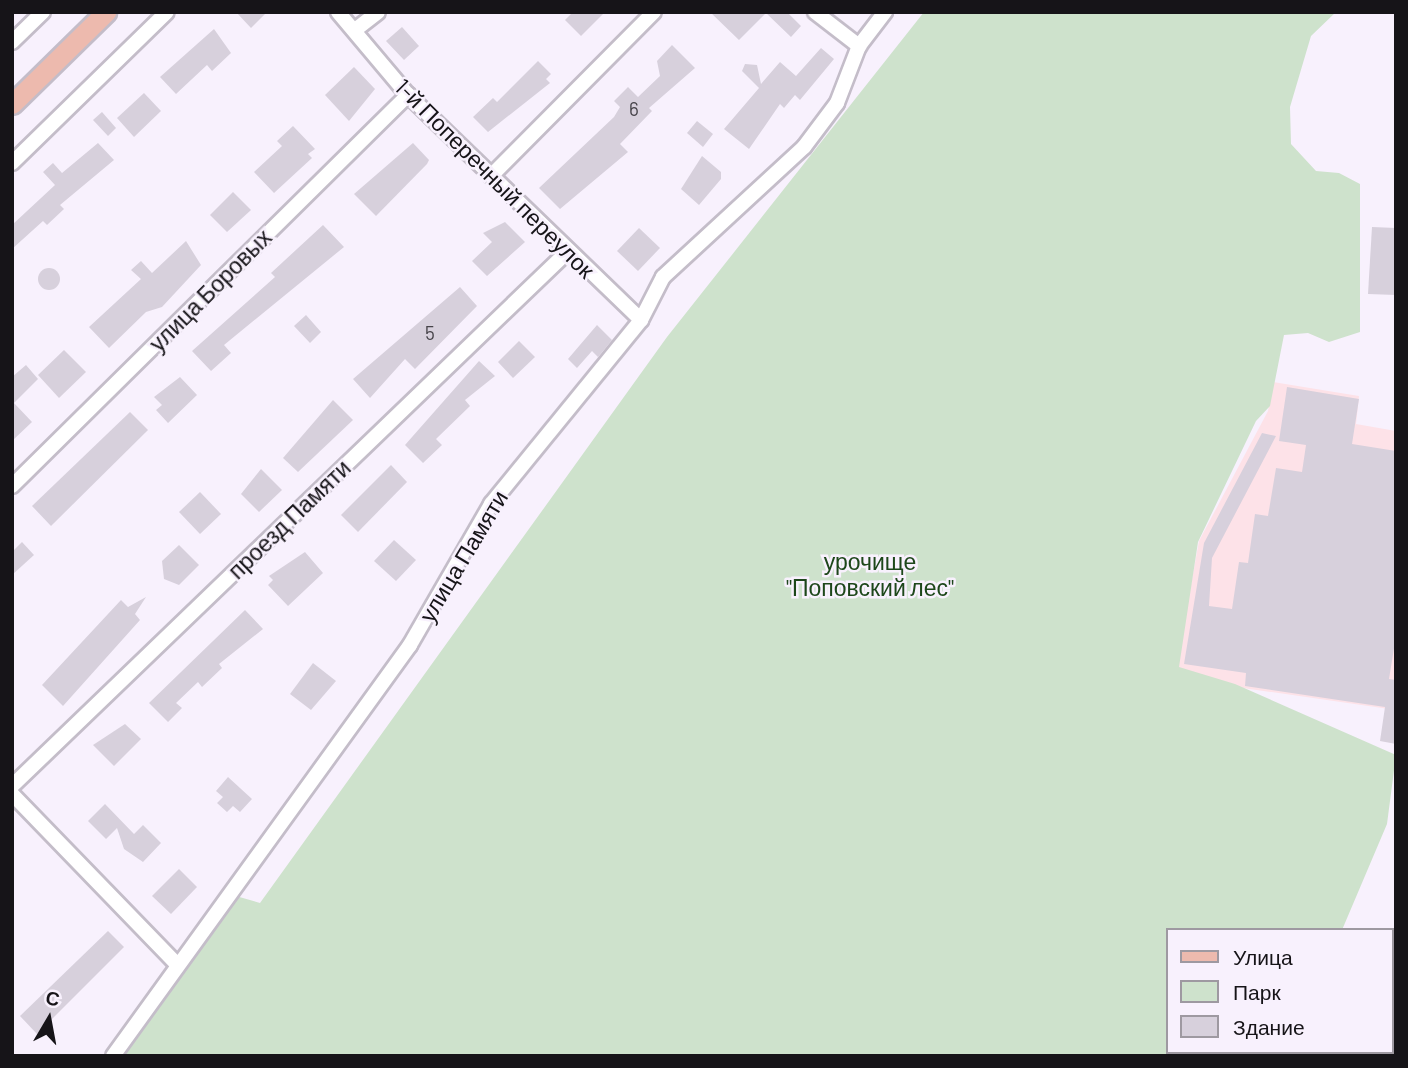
<!DOCTYPE html>
<html>
<head>
<meta charset="utf-8">
<style>
	body { margin:0 }
	#map { position:relative; width:1408px; height:1068px; overflow:hidden; background:#f8f1fd; font-family:Barlow,sans-serif }
	div>[style] { position:absolute }
	.industrial>* { inset:0; background:#fde2e8 }
	.green>* { inset:0; background:#cee2cc }
	.building>* { inset:0; background:#d7d0dc }
	.round { border-radius:50% }
	.roads { filter:drop-shadow(2px 0 #c4bdc9) drop-shadow(-2px 0 #c4bdc9) drop-shadow(0 2px #c4bdc9) drop-shadow(0 -2px #c4bdc9) }
	.minor>* { height:14px; margin:-7px; padding:0 7px; transform-origin:7px; border-radius:7px; background:#fff }
	.major>* { height:19px; margin:-9.5px; padding:0 9.5px; transform-origin:9.5px; border-radius:9.5px; background:#edbaae }
	span { translate:-50% -50%; white-space:nowrap; text-align:center; line-height:1.15; -webkit-text-stroke:5px #f8f1fd; paint-order:stroke }
	.number-label { font-size:19px; color:#464349 }
	.number-label span { -webkit-text-stroke-width:0 }
	.street-label { font-size:23px; color:#161418 }
	.park-label { font-size:23px; color:#1d471a }
	.frame { position:absolute; inset:0; border:14px solid #161418; pointer-events:none }
	.legend { position:absolute; left:1166px; top:928px; width:228px; height:126px; box-sizing:border-box; background:#f8f1fd; border:2px solid #9e99a1; margin:0; padding:9px 12px; list-style:none; font-size:21px; color:#161418 }
	.legend li { display:flex; align-items:center; gap:14px; height:35px }
	.legend b { width:35px; border:2px solid #9e99a1 }
	.north { position:absolute; left:14px; top:984px; width:70px; height:70px; -webkit-text-stroke:5px #f8f1fd; paint-order:stroke; rotate:10deg; font-size:19px; font-weight:700; line-height:28px; text-align:center; color:#161418 }
	.north::after { content:''; display:block; margin:auto; width:24px; height:32px; background:#161418; clip-path:polygon(50% 0,100% 100%,50% 72%,0 100%) }
</style>
</head>
<body>
<div id="map">
	<div class="industrial">
		<div style="clip-path:polygon(1273px 382px,1359px 396px,1356px 424px,1396px 431px,1396px 710px,1174px 678px,1199px 541px,1268px 411px)"></div>
	</div>
	<div class="green">
		<div style="clip-path:polygon(924px 12px,1336px 12px,1311px 36px,1290px 107px,1291px 144px,1316px 171px,1339px 173px,1360px 184px,1360px 332px,1329px 342px,1308px 333px,1284px 335px,1270px 406px,1256px 421px,1198px 542px,1179px 667px,1235px 684px,1396px 755px,1387px 824px,1342px 930px,1168px 930px,1168px 1052px,1309px 1056px,110px 1056px,229px 894px,260px 903px,667px 337px)"></div>
	</div>
	<div class="building">
		<div style="clip-path:polygon(236px 12px,267px 12px,251px 28px)"></div>
		<div style="clip-path:polygon(573px 12px,605px 12px,581px 36px,565px 20px)"></div>
		<div style="clip-path:polygon(710px 12px,787px 12px,801px 26px,791px 37px,766px 13px,739px 40px)"></div>
		<div style="clip-path:polygon(402px 27px,419px 46px,404px 60px,386px 41px)"></div>
		<div style="clip-path:polygon(214px 29px,231px 53px,212px 71px,207px 65px,176px 94px,160px 77px)"></div>
		<div style="clip-path:polygon(672px 45px,695px 68px,649px 108px,652px 111px,620px 144px,628px 152px,560px 209px,539px 188px,614px 117px,620px 107px,614px 101px,628px 87px,638px 97px,660px 76px,657px 61px)"></div>
		<div style="clip-path:polygon(821px 48px,834px 59px,800px 100px,795px 95px,784px 108px,780px 104px,749px 149px,724px 129px,759px 88px,742px 71px,745px 64px,757px 65px,761px 84px,780px 62px,796px 76px)"></div>
		<div style="clip-path:polygon(538px 61px,551px 74px,546px 79px,550px 83px,488px 132px,473px 117px,493px 98px,497px 102px)"></div>
		<div style="clip-path:polygon(354px 67px,375px 89px,349px 121px,325px 95px)"></div>
		<div style="clip-path:polygon(144px 93px,161px 111px,134px 137px,117px 118px)"></div>
		<div style="clip-path:polygon(102px 112px,116px 128px,108px 136px,93px 120px)"></div>
		<div style="clip-path:polygon(697px 121px,713px 134px,703px 147px,687px 133px)"></div>
		<div style="clip-path:polygon(293px 126px,315px 149px,308px 154px,312px 158px,274px 193px,254px 172px,282px 146px,277px 141px)"></div>
		<div style="clip-path:polygon(98px 143px,114px 160px,60px 205px,64px 209px,47px 225px,43px 221px,12px 249px,12px 225px,55px 185px,43px 172px,53px 163px,62px 173px)"></div>
		<div style="clip-path:polygon(413px 143px,429px 160px,427px 164px,376px 216px,354px 194px)"></div>
		<div style="clip-path:polygon(702px 156px,721px 172px,721px 179px,699px 205px,681px 189px)"></div>
		<div style="clip-path:polygon(233px 192px,251px 210px,227px 232px,210px 215px)"></div>
		<div style="clip-path:polygon(505px 222px,525px 242px,487px 276px,472px 261px,492px 242px,483px 233px)"></div>
		<div style="clip-path:polygon(323px 225px,344px 247px,224px 345px,231px 353px,211px 371px,192px 351px,275px 277px,271px 273px)"></div>
		<div style="clip-path:polygon(1372px 227px,1396px 228px,1396px 295px,1368px 294px)"></div>
		<div style="clip-path:polygon(639px 228px,660px 248px,638px 271px,617px 251px)"></div>
		<div style="clip-path:polygon(186px 241px,201px 265px,162px 307px,146px 312px,109px 348px,89px 327px,141px 279px,131px 270px,141px 261px,152px 273px)"></div>
		<div class="round" style="left:38px;top:268px;width:22px;height:22px"></div>
		<div style="clip-path:polygon(460px 287px,477px 306px,415px 369px,405px 359px,370px 398px,353px 379px)"></div>
		<div style="clip-path:polygon(306px 315px,321px 332px,310px 343px,294px 326px)"></div>
		<div style="clip-path:polygon(597px 325px,612px 340px,598px 357px,592px 351px,577px 368px,568px 359px)"></div>
		<div style="clip-path:polygon(519px 341px,535px 357px,513px 378px,498px 362px)"></div>
		<div style="clip-path:polygon(64px 350px,86px 372px,59px 398px,38px 375px)"></div>
		<div style="clip-path:polygon(479px 361px,495px 376px,465px 400px,470px 406px,436px 439px,442px 445px,423px 463px,405px 445px)"></div>
		<div style="clip-path:polygon(26px 365px,38px 379px,14px 403px,32px 422px,12px 441px,12px 377px)"></div>
		<div style="clip-path:polygon(180px 377px,197px 395px,168px 423px,156px 410px,162px 405px,154px 397px)"></div>
		<div style="clip-path:polygon(1287px 387px,1359px 399px,1352px 444px,1396px 451px,1396px 636px,1389px 679px,1396px 680px,1396px 744px,1380px 741px,1385px 707px,1245px 686px,1246px 673px,1184px 664px,1204px 543px,1262px 433px,1276px 436px,1212px 558px,1209px 606px,1232px 609px,1239px 562px,1248px 563px,1255px 514px,1268px 516px,1276px 468px,1302px 472px,1306px 445px,1279px 441px)"></div>
		<div style="clip-path:polygon(333px 400px,353px 420px,298px 472px,283px 458px)"></div>
		<div style="clip-path:polygon(130px 412px,148px 430px,51px 526px,32px 506px)"></div>
		<div style="clip-path:polygon(391px 465px,407px 482px,358px 532px,341px 515px)"></div>
		<div style="clip-path:polygon(261px 469px,282px 490px,259px 512px,241px 494px)"></div>
		<div style="clip-path:polygon(200px 492px,221px 514px,200px 534px,179px 512px)"></div>
		<div style="clip-path:polygon(394px 540px,416px 560px,396px 581px,374px 561px)"></div>
		<div style="clip-path:polygon(22px 542px,34px 555px,12px 575px,12px 552px)"></div>
		<div style="clip-path:polygon(179px 545px,199px 565px,179px 585px,164px 579px,162px 561px)"></div>
		<div style="clip-path:polygon(305px 552px,323px 573px,288px 606px,268px 585px,273px 580px,269px 576px)"></div>
		<div style="clip-path:polygon(146px 597px,135px 614px,140px 620px,63px 706px,42px 685px,121px 600px,128px 607px)"></div>
		<div style="clip-path:polygon(245px 610px,263px 629px,219px 664px,222px 668px,202px 687px,198px 682px,176px 703px,182px 708px,168px 722px,149px 703px)"></div>
		<div style="clip-path:polygon(313px 663px,336px 681px,311px 710px,290px 694px)"></div>
		<div style="clip-path:polygon(125px 724px,141px 739px,114px 766px,93px 745px)"></div>
		<div style="clip-path:polygon(228px 777px,252px 799px,240px 812px,233px 806px,227px 812px,217px 803px,223px 797px,216px 791px)"></div>
		<div style="clip-path:polygon(105px 804px,134px 834px,143px 825px,161px 843px,143px 862px,124px 849px,117px 828px,106px 839px,88px 821px)"></div>
		<div style="clip-path:polygon(179px 869px,197px 887px,171px 914px,152px 896px)"></div>
		<div style="clip-path:polygon(108px 931px,124px 947px,37px 1034px,20px 1016px)"></div>
	</div>
	<div class="roads">
		<div class="minor">
			<div style="left:338px;top:12px;width:109px;rotate:49.9deg"></div>
			<div style="left:408px;top:95px;width:324px;rotate:44deg"></div>
			<div style="left:815px;top:12px;width:56px;rotate:37.7deg"></div>
			<div style="left:355px;top:30px;width:29px;rotate:-38deg"></div>
			<div style="left:12px;top:42px;width:43px;rotate:-44.1deg"></div>
			<div style="left:12px;top:163px;width:216px;rotate:-44.3deg"></div>
			<div style="left:491px;top:176px;width:231px;rotate:-45.2deg"></div>
			<div style="left:12px;top:486px;width:557px;rotate:-44.64deg"></div>
			<div style="left:12px;top:786px;width:769px;rotate:-43.89deg"></div>
			<div style="left:12px;top:794px;width:235px;rotate:45.9deg"></div>
			<div style="left:113px;top:1056px;width:507px;rotate:-54.15deg"></div>
			<div style="left:410px;top:645px;width:163px;rotate:-60.1deg"></div>
			<div style="left:491px;top:504px;width:237px;rotate:-50.8deg"></div>
			<div style="left:641px;top:320px;width:48px;rotate:-62.9deg"></div>
			<div style="left:663px;top:277px;width:192px;rotate:-42.7deg"></div>
			<div style="left:804px;top:147px;width:55px;rotate:-53.1deg"></div>
			<div style="left:837px;top:103px;width:61px;rotate:-68.9deg"></div>
			<div style="left:859px;top:46px;width:43px;rotate:-52.6deg"></div>
		</div>
		<div class="major">
			<div style="left:12px;top:104px;width:132px;rotate:-44.4deg"></div>
		</div>
	</div>
	<div class="number-label">
		<span style="left:634px;top:109px">6</span>
		<span style="left:430px;top:333px">5</span>
	</div>
	<div class="street-label">
		<span style="left:495px;top:178px;rotate:45deg">1-й Поперечный переулок</span>
		<span style="left:210px;top:290px;rotate:-45deg">улица Боровых</span>
		<span style="left:289px;top:519px;rotate:-44deg">проезд Памяти</span>
		<span style="left:463px;top:556px;rotate:-59deg">улица Памяти</span>
	</div>
	<div class="park-label">
		<span style="left:870px;top:574px">урочище<br>"Поповский лес"</span>
	</div>
	<div class="frame"></div>
	<ul class="legend">
	<li><b style="height:9px;background:#edbaae"></b>Улица</li>
	<li><b style="height:19px;background:#cee2cc"></b>Парк</li>
	<li><b style="height:19px;background:#d7d0dc"></b>Здание</li>
	</ul>
	<div class="north">С</div>
</div>
</body>
</html>
